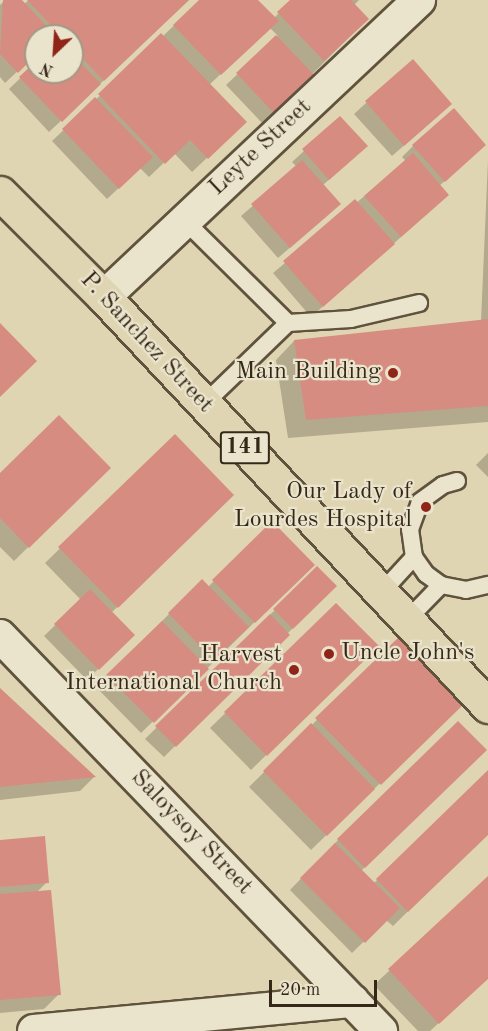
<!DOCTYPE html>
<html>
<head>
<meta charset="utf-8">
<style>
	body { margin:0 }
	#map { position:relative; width:488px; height:1031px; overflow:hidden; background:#e0d5b2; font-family:"Old Standard TT",serif }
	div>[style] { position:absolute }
	.shadow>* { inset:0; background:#0003 }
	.building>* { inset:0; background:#d68c81 }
	.roads { filter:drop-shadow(2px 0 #60533e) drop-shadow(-2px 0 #60533e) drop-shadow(0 2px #60533e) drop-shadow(0 -2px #60533e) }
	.service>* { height:16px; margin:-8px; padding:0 8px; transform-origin:8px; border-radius:8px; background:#ebe4cd }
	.minor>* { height:32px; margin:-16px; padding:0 16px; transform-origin:16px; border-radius:16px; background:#ebe4cd }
	.primary>* { height:33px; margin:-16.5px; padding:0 16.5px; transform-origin:16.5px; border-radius:16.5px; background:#e0d5b2 }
	.dots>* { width:16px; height:16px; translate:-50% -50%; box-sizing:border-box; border:3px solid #ebe4cd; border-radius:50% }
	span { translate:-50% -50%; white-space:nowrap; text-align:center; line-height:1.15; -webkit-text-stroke:4.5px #ebe4cd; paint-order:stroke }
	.shield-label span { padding:2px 4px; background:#ebe4cd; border:2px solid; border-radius:4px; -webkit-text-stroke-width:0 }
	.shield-label { font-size:22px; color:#352818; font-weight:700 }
	.street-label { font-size:24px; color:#352818 }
	.poi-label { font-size:24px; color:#352818 }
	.right { translate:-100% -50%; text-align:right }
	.left { translate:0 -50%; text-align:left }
	.north { position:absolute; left:24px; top:24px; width:60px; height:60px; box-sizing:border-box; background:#ebe4cd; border:2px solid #a29985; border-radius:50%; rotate:205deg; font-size:16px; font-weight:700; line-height:24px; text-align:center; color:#352818 }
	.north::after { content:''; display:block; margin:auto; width:21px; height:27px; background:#8f2418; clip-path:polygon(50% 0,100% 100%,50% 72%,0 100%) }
	.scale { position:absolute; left:269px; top:980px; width:108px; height:27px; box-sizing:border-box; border:3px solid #352818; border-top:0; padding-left:8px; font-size:18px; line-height:21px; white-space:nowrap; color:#352818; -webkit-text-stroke:4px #ebe4cd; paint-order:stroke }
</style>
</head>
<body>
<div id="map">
	<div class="shadow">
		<div style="clip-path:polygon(5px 0,20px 0,24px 4px,29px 0,189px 0,49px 132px,9px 89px,36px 63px,36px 72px,72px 72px,72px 36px,36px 36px,36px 54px,5px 83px,0 77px,0 5px)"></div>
		<div style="clip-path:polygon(201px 0,256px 0,274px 18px,292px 0,359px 0,354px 5px,356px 30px,263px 124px,226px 85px,278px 36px,270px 28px,209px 85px,245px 122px,192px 172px,174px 153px,149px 177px,140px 168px,107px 199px,52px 141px)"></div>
		<div style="clip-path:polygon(412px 61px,439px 115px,392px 156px,354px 114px)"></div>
		<div style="clip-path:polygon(340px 118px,355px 157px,323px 185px,328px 215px,278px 258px,241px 216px,297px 167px,292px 162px)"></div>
		<div style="clip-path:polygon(413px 146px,473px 156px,439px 186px,436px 206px,311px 317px,273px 273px,406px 161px,402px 157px)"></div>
		<div style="clip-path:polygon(488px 160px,488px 422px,288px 438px,276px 360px,294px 341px,481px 321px)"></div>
		<div style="clip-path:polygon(175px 436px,232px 495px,111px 613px,133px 635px,87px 680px,44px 636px,81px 600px,45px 563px)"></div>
		<div style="clip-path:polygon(488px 453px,488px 477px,476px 465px)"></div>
		<div style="clip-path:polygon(109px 468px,14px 561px,0 547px,0 475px)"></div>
		<div style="clip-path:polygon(272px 523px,313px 565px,141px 733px,96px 687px,202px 581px,208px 587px)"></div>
		<div style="clip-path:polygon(317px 568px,335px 586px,164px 757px,145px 739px)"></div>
		<div style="clip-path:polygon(336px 605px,377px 646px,251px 770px,210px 728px)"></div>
		<div style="clip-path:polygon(400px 638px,464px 702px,311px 850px,249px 787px)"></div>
		<div style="clip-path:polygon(0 690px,94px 777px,80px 791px,0 800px)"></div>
		<div style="clip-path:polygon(485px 750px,361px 871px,374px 883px,488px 772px,488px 833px,393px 926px,386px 920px,352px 953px,290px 890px,338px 840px)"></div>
		<div style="clip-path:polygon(0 841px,47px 882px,37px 892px,59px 994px,44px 1009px,0 1013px)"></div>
		<div style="clip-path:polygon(488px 878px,488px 978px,430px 1031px,418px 1031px,374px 985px)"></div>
	</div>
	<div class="building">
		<div style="clip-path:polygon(3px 0,22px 0,56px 36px,36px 36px,36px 55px,18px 73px,0 54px)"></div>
		<div style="clip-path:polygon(27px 0,189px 0,104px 81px,72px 47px,72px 36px,61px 36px)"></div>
		<div style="clip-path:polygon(199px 0,258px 0,279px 21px,221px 75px,173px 25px)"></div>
		<div style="clip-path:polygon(290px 0,351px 0,369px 19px,324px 61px,277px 12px)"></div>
		<div style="clip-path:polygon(161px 33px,247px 122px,208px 159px,190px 140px,165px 164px,98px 94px)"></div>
		<div style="clip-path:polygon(276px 35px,315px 76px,275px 114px,236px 73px)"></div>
		<div style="clip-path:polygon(72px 54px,101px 84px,62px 122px,19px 77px,36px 61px,36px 72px,72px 72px)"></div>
		<div style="clip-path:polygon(413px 59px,452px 104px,404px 146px,365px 101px)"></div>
		<div style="clip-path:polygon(95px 97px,153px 157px,119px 189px,62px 129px)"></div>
		<div style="clip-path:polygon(454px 108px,486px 145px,445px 182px,412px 145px)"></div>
		<div style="clip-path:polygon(340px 116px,368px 146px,329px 180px,302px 149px)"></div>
		<div style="clip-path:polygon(413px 153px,449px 195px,401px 237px,364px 196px)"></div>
		<div style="clip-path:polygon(302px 160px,341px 204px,290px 248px,251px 204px)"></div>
		<div style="clip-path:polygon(355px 199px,395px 244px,323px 307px,283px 261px)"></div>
		<div style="clip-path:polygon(488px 319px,488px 406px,306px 420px,294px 340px)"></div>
		<div style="clip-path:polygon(0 323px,37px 361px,0 397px)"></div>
		<div style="clip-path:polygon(59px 415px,111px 468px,29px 548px,0 518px,0 473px)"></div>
		<div style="clip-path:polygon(175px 434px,234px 495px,118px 608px,58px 547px)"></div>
		<div style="clip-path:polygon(272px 521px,315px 565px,255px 623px,212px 580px)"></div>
		<div style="clip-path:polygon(317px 566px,337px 586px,293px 629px,273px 609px)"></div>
		<div style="clip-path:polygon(202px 579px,249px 627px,214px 660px,168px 613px)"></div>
		<div style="clip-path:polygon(90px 589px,135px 635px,99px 670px,54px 624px)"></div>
		<div style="clip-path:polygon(336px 603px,379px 646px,267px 756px,224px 712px)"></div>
		<div style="clip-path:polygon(270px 614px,290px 635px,176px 747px,155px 726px)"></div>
		<div style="clip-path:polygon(162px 621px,209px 669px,154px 723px,106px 675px)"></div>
		<div style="clip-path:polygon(400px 636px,466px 702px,381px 785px,315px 718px)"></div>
		<div style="clip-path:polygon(0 688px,96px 777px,0 787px)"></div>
		<div style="clip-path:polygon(458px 721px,487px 750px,365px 868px,337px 839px)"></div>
		<div style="clip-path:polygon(311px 723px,375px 789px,327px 836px,263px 771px)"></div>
		<div style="clip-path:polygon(488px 770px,488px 835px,408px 912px,376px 879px)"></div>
		<div style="clip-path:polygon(45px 836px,49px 883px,0 887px,0 840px)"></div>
		<div style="clip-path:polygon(335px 843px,400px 908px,365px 943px,300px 878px)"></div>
		<div style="clip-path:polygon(488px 876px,488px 979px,439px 1024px,388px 969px)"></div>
		<div style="clip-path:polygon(51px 890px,61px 995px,0 1000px,0 894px)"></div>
	</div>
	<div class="roads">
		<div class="service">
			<div style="left:184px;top:220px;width:146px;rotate:44.7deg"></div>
			<div style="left:204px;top:404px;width:117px;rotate:-44deg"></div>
			<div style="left:288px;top:323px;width:63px;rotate:-3.6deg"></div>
			<div style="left:351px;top:319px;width:70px;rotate:-13.2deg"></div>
			<div style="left:457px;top:481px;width:15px;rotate:164deg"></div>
			<div style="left:443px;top:485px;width:29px;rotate:144deg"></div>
			<div style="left:420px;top:502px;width:29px;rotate:110deg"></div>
			<div style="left:410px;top:529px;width:28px;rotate:82deg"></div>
			<div style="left:414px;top:557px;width:21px;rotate:55deg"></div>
			<div style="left:426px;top:574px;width:19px;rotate:36deg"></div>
			<div style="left:441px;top:585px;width:25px;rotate:11deg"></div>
			<div style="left:466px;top:590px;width:23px;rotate:-13deg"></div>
			<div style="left:381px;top:593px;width:49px;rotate:-47.5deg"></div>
			<div style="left:407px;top:620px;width:49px;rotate:-45.8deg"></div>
		</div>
		<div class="minor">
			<div style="left:104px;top:297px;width:433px;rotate:-43.3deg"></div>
			<div style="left:0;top:636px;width:549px;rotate:46.03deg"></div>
			<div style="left:34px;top:1031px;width:320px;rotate:-5.4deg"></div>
		</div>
		<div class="primary">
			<div style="left:0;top:193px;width:147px;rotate:45deg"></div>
			<div style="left:104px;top:297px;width:561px;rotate:46.81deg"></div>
		</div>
	</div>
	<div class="dots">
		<div style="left:393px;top:373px;background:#8f2418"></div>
		<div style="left:426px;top:507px;background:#8f2418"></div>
		<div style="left:329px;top:654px;background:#8f2418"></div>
		<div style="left:294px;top:670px;background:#8f2418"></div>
	</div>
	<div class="shield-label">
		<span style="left:245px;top:448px">141</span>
	</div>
	<div class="street-label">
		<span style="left:261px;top:148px;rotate:-43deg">Leyte Street</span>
		<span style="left:146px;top:343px;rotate:47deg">P. Sanchez Street</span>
		<span style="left:191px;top:833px;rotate:46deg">Saloysoy Street</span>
	</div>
	<div class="poi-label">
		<span class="right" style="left:381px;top:373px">Main Building</span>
		<span class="right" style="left:412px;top:507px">Our Lady of<br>Lourdes Hospital</span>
		<span class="left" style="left:341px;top:654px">Uncle John's</span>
		<span class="right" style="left:282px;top:670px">Harvest<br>International Church</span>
	</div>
	<div class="north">N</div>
	<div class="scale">20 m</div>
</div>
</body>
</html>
